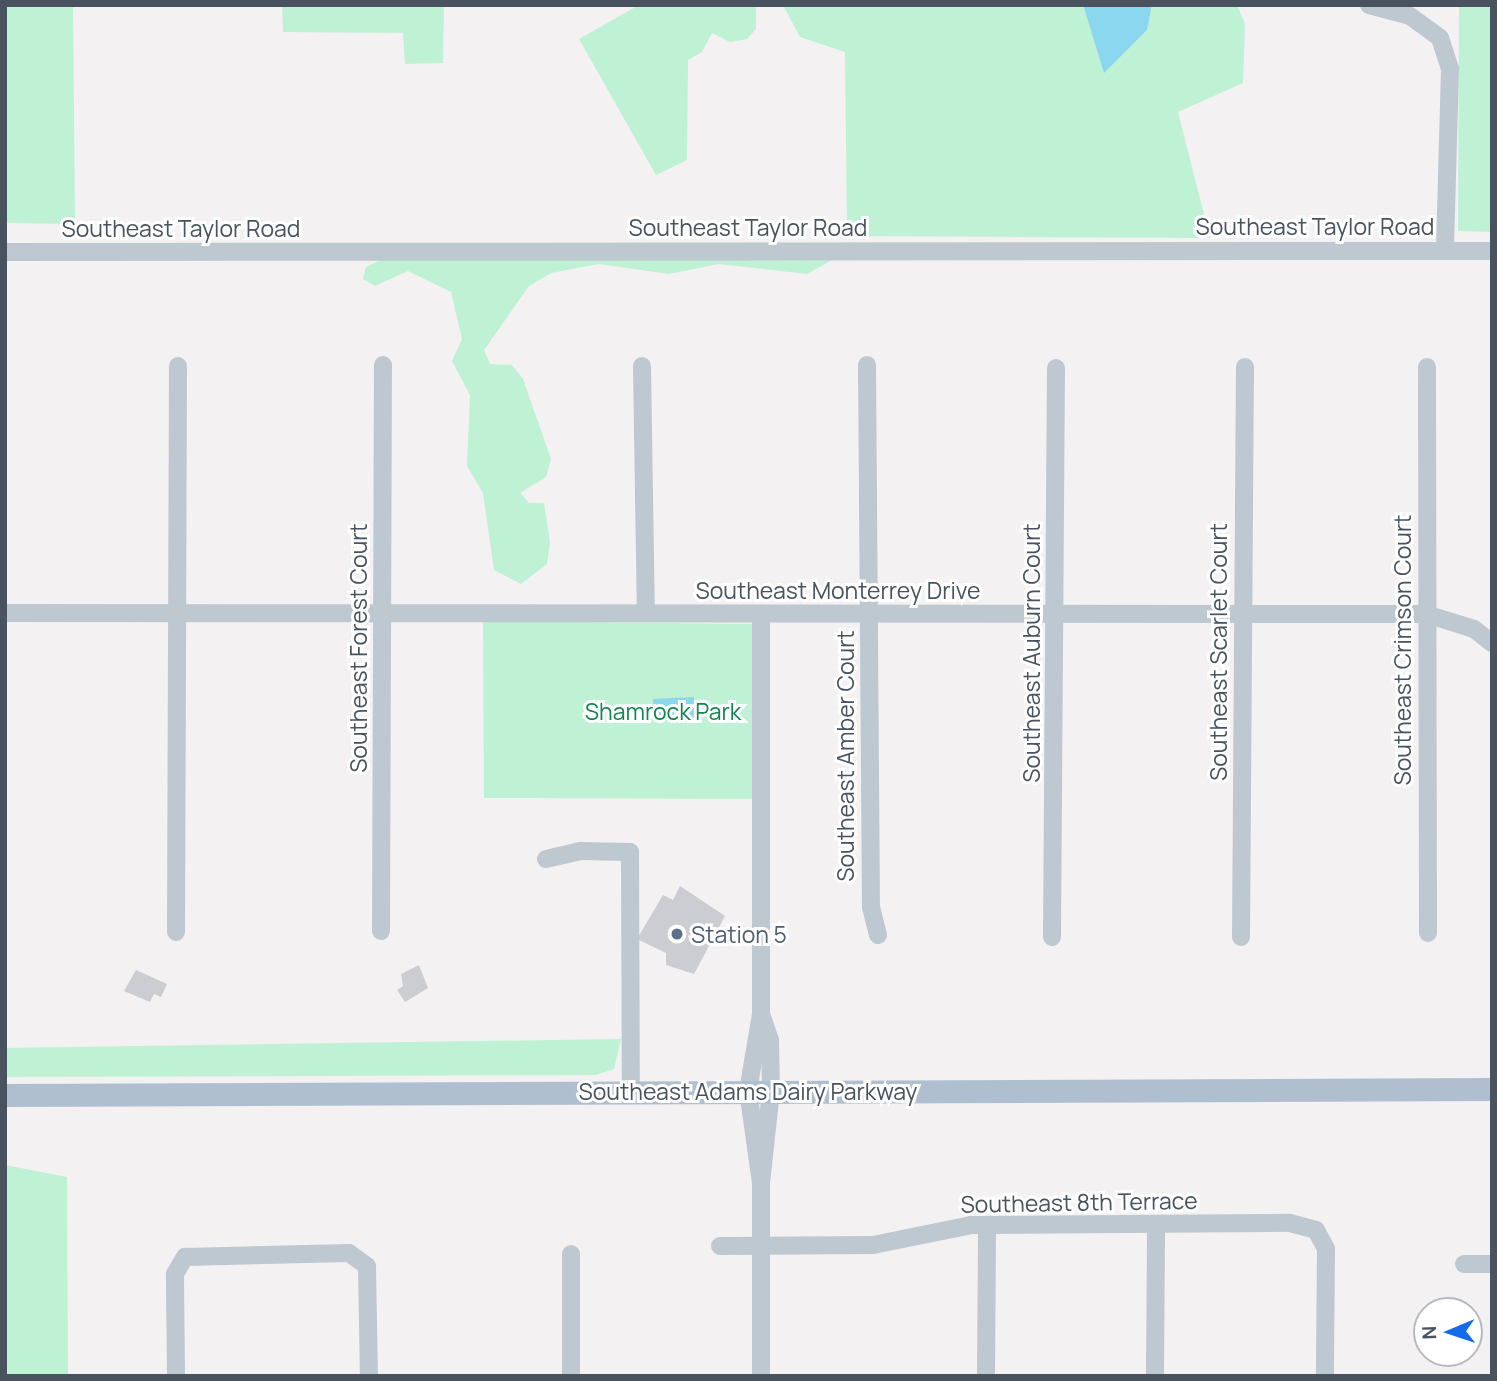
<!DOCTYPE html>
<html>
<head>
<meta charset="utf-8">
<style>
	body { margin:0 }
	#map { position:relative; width:1497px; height:1381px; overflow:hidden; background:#f3f1f1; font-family:Manrope,sans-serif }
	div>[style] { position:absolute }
	.green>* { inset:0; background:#bff1d4 }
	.water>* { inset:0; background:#8bd7ef }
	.building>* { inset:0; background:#cbcdd3 }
	.minor>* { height:18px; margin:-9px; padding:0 9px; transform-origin:9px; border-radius:9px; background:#bec8d0 }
	.major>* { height:23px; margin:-11.5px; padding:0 11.5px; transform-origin:11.5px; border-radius:11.5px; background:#b0bfd0 }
	.dots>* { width:19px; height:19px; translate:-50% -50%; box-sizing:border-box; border:4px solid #fff; border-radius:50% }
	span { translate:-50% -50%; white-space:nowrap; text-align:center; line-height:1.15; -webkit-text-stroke:6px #fff; paint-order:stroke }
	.street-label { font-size:23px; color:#48535f }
	.park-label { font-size:23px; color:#158450 }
	.service-label { font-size:23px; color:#4e5e75 }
	.left { translate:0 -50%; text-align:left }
	.frame { position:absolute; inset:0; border:7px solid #48535f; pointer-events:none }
	.north { position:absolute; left:1413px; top:1297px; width:70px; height:70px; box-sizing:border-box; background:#fff; border:2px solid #b6babf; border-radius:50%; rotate:268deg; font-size:19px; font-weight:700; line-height:28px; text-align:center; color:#48535f }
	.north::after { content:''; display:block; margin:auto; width:24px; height:32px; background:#146bea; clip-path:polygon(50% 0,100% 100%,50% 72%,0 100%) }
</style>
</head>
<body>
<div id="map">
	<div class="green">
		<div style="clip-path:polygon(5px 5px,73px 5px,75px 224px,5px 223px)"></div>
		<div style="clip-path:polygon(282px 5px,444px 5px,443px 63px,405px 64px,403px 33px,283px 32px)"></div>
		<div style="clip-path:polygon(639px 5px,756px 5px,756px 29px,747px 39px,730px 42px,712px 33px,702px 52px,688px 60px,687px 160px,656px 175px,579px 39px)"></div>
		<div style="clip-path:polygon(783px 5px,1083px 5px,1104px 72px,1147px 30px,1152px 5px,1237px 5px,1245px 24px,1243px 83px,1178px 112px,1210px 238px,859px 236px,847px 228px,845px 52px,800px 37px)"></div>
		<div style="clip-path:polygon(1459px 5px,1492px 5px,1492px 232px,1458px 231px)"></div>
		<div style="clip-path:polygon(385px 258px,834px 259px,807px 274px,719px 264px,669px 274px,599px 264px,551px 273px,529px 286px,484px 350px,490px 364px,512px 365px,523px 379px,551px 459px,546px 477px,520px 493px,529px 503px,544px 503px,550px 542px,547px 564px,521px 584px,494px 570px,483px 493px,467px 466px,470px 395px,452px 361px,462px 339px,451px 292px,408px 271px,375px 286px,363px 279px,366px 267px)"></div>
		<div style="clip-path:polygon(483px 621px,753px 624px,752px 799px,484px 798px)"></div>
		<div style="clip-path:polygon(621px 1039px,614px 1069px,596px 1075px,5px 1077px,5px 1048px)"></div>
		<div style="clip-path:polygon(5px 1165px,67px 1177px,68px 1376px,5px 1376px)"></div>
	</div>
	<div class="water">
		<div style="clip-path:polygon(1083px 5px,1152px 5px,1147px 30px,1104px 73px)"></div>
		<div style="clip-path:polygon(694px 697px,694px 721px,654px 721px,653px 699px)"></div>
	</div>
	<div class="building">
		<div style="clip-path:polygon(680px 886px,725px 916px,694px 974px,666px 965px,666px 953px,637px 939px,663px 895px,673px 900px)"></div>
		<div style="clip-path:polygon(419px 965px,428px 988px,405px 1002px,397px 990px,403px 986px,401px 974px)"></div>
		<div style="clip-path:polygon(136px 970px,167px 984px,161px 997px,154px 994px,150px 1002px,124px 991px)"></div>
	</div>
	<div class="minor">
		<div style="left:1369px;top:5px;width:42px;rotate:15deg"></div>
		<div style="left:1410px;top:16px;width:37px;rotate:36deg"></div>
		<div style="left:1440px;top:38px;width:33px;rotate:72deg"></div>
		<div style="left:1450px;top:69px;width:182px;rotate:91.6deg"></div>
		<div style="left:5px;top:252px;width:1487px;rotate:-0.04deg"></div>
		<div style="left:867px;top:365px;width:542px;rotate:89.58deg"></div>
		<div style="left:871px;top:907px;width:29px;rotate:76deg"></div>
		<div style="left:642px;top:366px;width:246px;rotate:89.1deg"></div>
		<div style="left:1427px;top:367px;width:566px;rotate:89.9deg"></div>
		<div style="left:5px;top:613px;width:1421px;rotate:0.04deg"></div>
		<div style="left:1426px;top:614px;width:50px;rotate:17.4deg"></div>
		<div style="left:1474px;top:629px;width:23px;rotate:38deg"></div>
		<div style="left:546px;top:859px;width:35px;rotate:-13deg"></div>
		<div style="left:580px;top:851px;width:50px;rotate:1.1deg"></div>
		<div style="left:630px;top:852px;width:239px;rotate:89.8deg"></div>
		<div style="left:381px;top:931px;width:566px;rotate:-89.8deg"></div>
		<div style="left:176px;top:932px;width:566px;rotate:-89.8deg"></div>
		<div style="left:1052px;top:937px;width:569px;rotate:-89.6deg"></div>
		<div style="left:1241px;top:937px;width:570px;rotate:-89.6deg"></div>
		<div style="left:761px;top:1014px;width:28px;rotate:71deg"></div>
		<div style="left:770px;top:1040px;width:51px;rotate:88.9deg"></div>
		<div style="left:771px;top:1091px;width:93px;rotate:96.2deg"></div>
		<div style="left:761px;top:1183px;width:193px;rotate:90deg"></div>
		<div style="left:761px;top:1183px;width:93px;rotate:-98deg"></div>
		<div style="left:748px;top:1091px;width:78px;rotate:-80.4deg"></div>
		<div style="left:761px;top:1014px;width:399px;rotate:-90deg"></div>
		<div style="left:720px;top:1246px;width:153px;rotate:-0.4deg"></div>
		<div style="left:873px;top:1245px;width:100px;rotate:-11.5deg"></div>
		<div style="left:971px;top:1225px;width:319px;rotate:-0.4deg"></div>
		<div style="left:1290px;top:1223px;width:27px;rotate:15deg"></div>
		<div style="left:1316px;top:1230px;width:21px;rotate:62deg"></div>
		<div style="left:1326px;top:1249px;width:127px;rotate:90.5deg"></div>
		<div style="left:571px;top:1254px;width:122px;rotate:90deg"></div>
		<div style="left:1464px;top:1264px;width:28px"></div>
		<div style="left:176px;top:1376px;width:102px;rotate:-90.6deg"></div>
		<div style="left:175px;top:1274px;width:20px;rotate:-60deg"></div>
		<div style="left:185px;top:1257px;width:164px;rotate:-1.4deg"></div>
		<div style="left:349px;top:1253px;width:22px;rotate:36deg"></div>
		<div style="left:367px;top:1266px;width:110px;rotate:89deg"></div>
		<div style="left:986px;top:1376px;width:151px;rotate:-89.6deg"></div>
		<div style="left:1155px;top:1376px;width:152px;rotate:-89.6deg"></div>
	</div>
	<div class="major">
		<div style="left:5px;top:1095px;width:1487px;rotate:-0.23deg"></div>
	</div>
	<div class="dots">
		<div style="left:677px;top:934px;background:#5c6f8a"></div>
	</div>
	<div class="street-label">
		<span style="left:1315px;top:226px">Southeast Taylor Road</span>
		<span style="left:748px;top:227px">Southeast Taylor Road</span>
		<span style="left:181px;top:228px">Southeast Taylor Road</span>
		<span style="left:838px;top:590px">Southeast Monterrey Drive</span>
		<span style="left:358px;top:648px;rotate:-90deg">Southeast Forest Court</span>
		<span style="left:1402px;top:650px;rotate:-90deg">Southeast Crimson Court</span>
		<span style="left:1218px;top:652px;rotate:-90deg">Southeast Scarlet Court</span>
		<span style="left:1031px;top:653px;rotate:-90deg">Southeast Auburn Court</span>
		<span style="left:845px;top:756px;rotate:-90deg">Southeast Amber Court</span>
		<span style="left:748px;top:1091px">Southeast Adams Dairy Parkway</span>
		<span style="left:1079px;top:1202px;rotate:-1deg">Southeast 8th Terrace</span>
	</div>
	<div class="park-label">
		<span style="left:663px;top:711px">Shamrock Park</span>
	</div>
	<div class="service-label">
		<span class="left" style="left:691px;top:934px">Station 5</span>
	</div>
	<div class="frame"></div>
	<div class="north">N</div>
</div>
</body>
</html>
